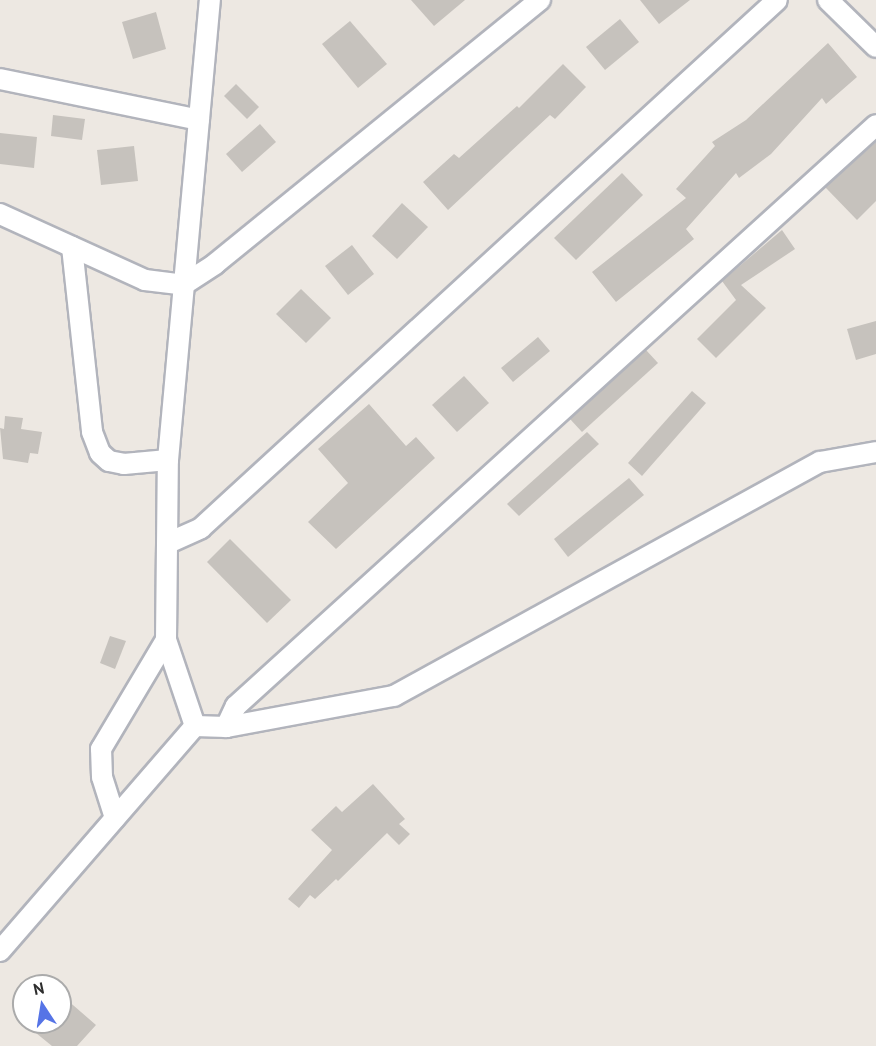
<!DOCTYPE html>
<html>
<head>
<meta charset="utf-8">
<style>
	body { margin:0 }
	#map { position:relative; width:876px; height:1046px; overflow:hidden; background:#ede8e2; font-family:"PT Sans",sans-serif }
	div>[style] { position:absolute }
	.building>* { inset:0; background:#c6c2bd }
	.roads { filter:drop-shadow(2px 0 #b2b4bc) drop-shadow(-2px 0 #b2b4bc) drop-shadow(0 2px #b2b4bc) drop-shadow(0 -2px #b2b4bc) }
	.minor>* { height:20px; margin:-10px; padding:0 10px; transform-origin:10px; border-radius:10px; background:#fff }
	span { translate:-50% -50%; white-space:nowrap; text-align:center; line-height:1.15; -webkit-text-stroke:4.5px #fff; paint-order:stroke }
	.north { position:absolute; left:12px; top:974px; width:60px; height:60px; box-sizing:border-box; background:#fff; border:2px solid #ababab; border-radius:50%; rotate:348deg; font-size:16px; font-weight:700; line-height:24px; text-align:center; color:#2d2d2d }
	.north::after { content:''; display:block; margin:auto; width:21px; height:27px; background:#5674e6; clip-path:polygon(50% 0,100% 100%,50% 72%,0 100%) }
</style>
</head>
<body>
<div id="map">
	<div class="building">
		<div style="clip-path:polygon(411px 0,465px 0,434px 26px)"></div>
		<div style="clip-path:polygon(640px 0,690px 0,659px 24px)"></div>
		<div style="clip-path:polygon(156px 12px,166px 49px,133px 59px,122px 22px)"></div>
		<div style="clip-path:polygon(620px 19px,639px 42px,605px 70px,586px 47px)"></div>
		<div style="clip-path:polygon(350px 21px,387px 64px,358px 88px,322px 44px)"></div>
		<div style="clip-path:polygon(828px 43px,857px 77px,826px 104px,822px 98px,771px 154px,739px 178px,736px 173px,686px 229px,694px 239px,616px 302px,592px 272px,686px 198px,676px 189px,715px 146px,712px 142px,746px 120px)"></div>
		<div style="clip-path:polygon(563px 64px,586px 87px,555px 119px,550px 115px,448px 210px,423px 182px,454px 154px,459px 158px,517px 106px,519px 108px)"></div>
		<div style="clip-path:polygon(236px 84px,259px 107px,247px 119px,224px 96px)"></div>
		<div style="clip-path:polygon(53px 115px,85px 119px,82px 140px,51px 136px)"></div>
		<div style="clip-path:polygon(260px 124px,276px 142px,242px 172px,226px 154px)"></div>
		<div style="clip-path:polygon(0 133px,37px 137px,34px 168px,0 164px)"></div>
		<div style="clip-path:polygon(876px 142px,876px 201px,857px 220px,825px 187px)"></div>
		<div style="clip-path:polygon(134px 146px,138px 181px,101px 185px,97px 150px)"></div>
		<div style="clip-path:polygon(622px 173px,643px 195px,576px 260px,554px 238px)"></div>
		<div style="clip-path:polygon(402px 203px,428px 227px,397px 259px,372px 236px)"></div>
		<div style="clip-path:polygon(782px 230px,795px 249px,741px 285px,766px 308px,716px 358px,697px 339px,736px 300px,722px 281px)"></div>
		<div style="clip-path:polygon(352px 245px,374px 274px,348px 295px,325px 266px)"></div>
		<div style="clip-path:polygon(301px 289px,331px 318px,306px 343px,276px 314px)"></div>
		<div style="clip-path:polygon(876px 321px,876px 354px,856px 360px,847px 329px)"></div>
		<div style="clip-path:polygon(538px 337px,550px 351px,513px 382px,501px 368px)"></div>
		<div style="clip-path:polygon(646px 350px,658px 363px,582px 432px,570px 419px)"></div>
		<div style="clip-path:polygon(464px 376px,489px 403px,457px 432px,432px 405px)"></div>
		<div style="clip-path:polygon(692px 391px,706px 403px,642px 476px,628px 463px)"></div>
		<div style="clip-path:polygon(369px 404px,406px 446px,416px 437px,435px 458px,336px 549px,308px 522px,348px 483px,318px 449px)"></div>
		<div style="clip-path:polygon(5px 416px,23px 418px,21px 429px,42px 432px,38px 454px,30px 453px,28px 463px,3px 459px,0 428px,4px 429px)"></div>
		<div style="clip-path:polygon(587px 432px,599px 444px,519px 516px,507px 504px)"></div>
		<div style="clip-path:polygon(629px 478px,644px 495px,568px 557px,554px 539px)"></div>
		<div style="clip-path:polygon(230px 539px,291px 600px,267px 623px,207px 562px)"></div>
		<div style="clip-path:polygon(110px 636px,126px 641px,115px 669px,100px 663px)"></div>
		<div style="clip-path:polygon(373px 784px,405px 819px,399px 824px,410px 834px,399px 845px,387px 833px,338px 881px,336px 879px,315px 899px,310px 895px,299px 908px,288px 899px,332px 850px,311px 830px,336px 806px,342px 812px)"></div>
		<div style="clip-path:polygon(66px 999px,96px 1025px,77px 1046px,52px 1046px,36px 1033px,46px 1022px,60px 1022px,60px 1006px)"></div>
	</div>
	<div class="roads">
		<div class="minor">
			<div style="left:828px;top:0;width:67px;rotate:44.4deg"></div>
			<div style="left:0;top:79px;width:203px;rotate:11.6deg"></div>
			<div style="left:0;top:214px;width:159px;rotate:24.5deg"></div>
			<div style="left:145px;top:280px;width:38px;rotate:7deg"></div>
			<div style="left:183px;top:285px;width:38px;rotate:-33deg"></div>
			<div style="left:215px;top:264px;width:419px;rotate:-39.1deg"></div>
			<div style="left:72px;top:247px;width:186px;rotate:83.8deg"></div>
			<div style="left:92px;top:432px;width:22px;rotate:69deg"></div>
			<div style="left:100px;top:453px;width:12px;rotate:42deg"></div>
			<div style="left:109px;top:461px;width:15px;rotate:11deg"></div>
			<div style="left:124px;top:464px;width:44px;rotate:-5.2deg"></div>
			<div style="left:168px;top:543px;width:36px;rotate:-24deg"></div>
			<div style="left:201px;top:528px;width:781px;rotate:-42.51deg"></div>
			<div style="left:195px;top:726px;width:91px;rotate:-108.6deg"></div>
			<div style="left:166px;top:640px;width:180px;rotate:-89.4deg"></div>
			<div style="left:168px;top:460px;width:462px;rotate:-84.8deg"></div>
			<div style="left:226px;top:727px;width:23px;rotate:-65deg"></div>
			<div style="left:236px;top:706px;width:864px;rotate:-42.23deg"></div>
			<div style="left:115px;top:818px;width:43px;rotate:-107.6deg"></div>
			<div style="left:102px;top:777px;width:28px;rotate:-92deg"></div>
			<div style="left:101px;top:749px;width:127px;rotate:-59.2deg"></div>
			<div style="left:0;top:951px;width:298px;rotate:-49.1deg"></div>
			<div style="left:195px;top:726px;width:31px;rotate:2deg"></div>
			<div style="left:226px;top:727px;width:171px;rotate:-10.5deg"></div>
			<div style="left:394px;top:696px;width:486px;rotate:-28.8deg"></div>
			<div style="left:820px;top:462px;width:57px;rotate:-10.1deg"></div>
		</div>
	</div>
	<div class="north">N</div>
</div>
</body>
</html>
